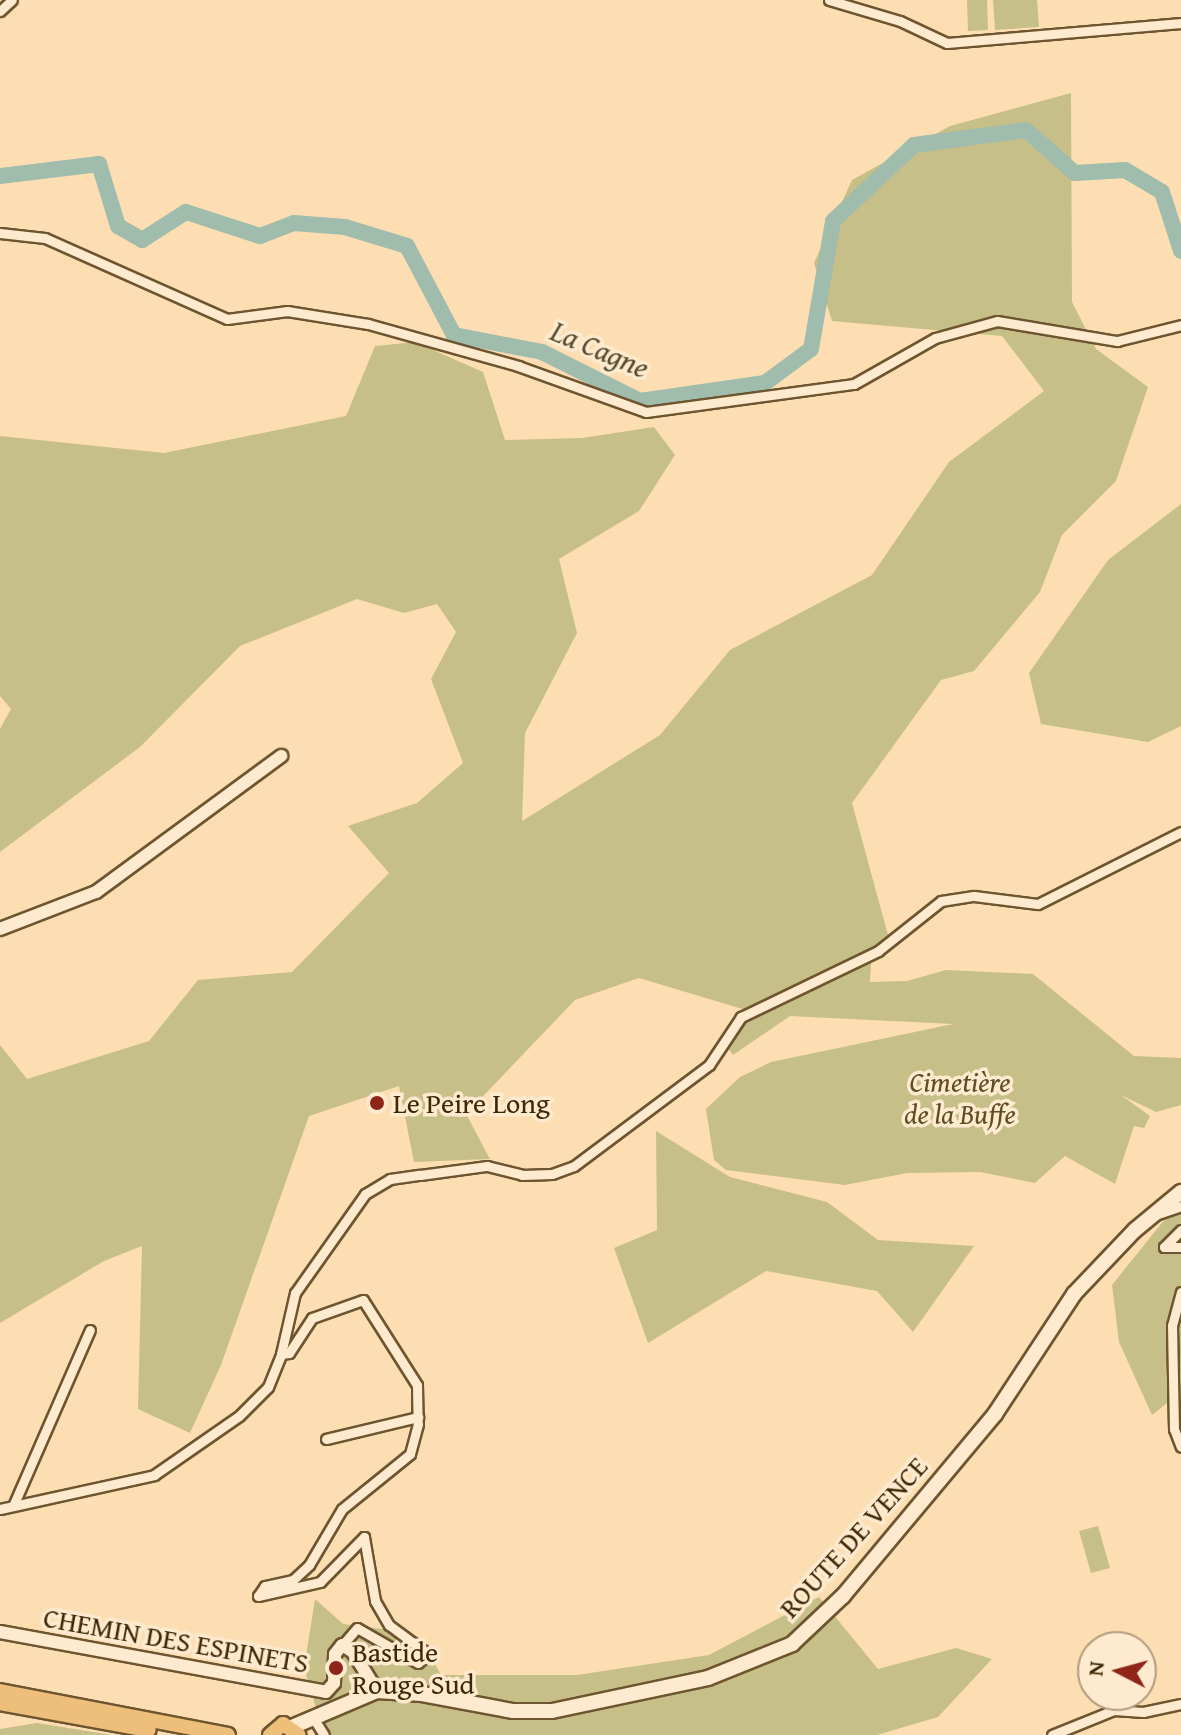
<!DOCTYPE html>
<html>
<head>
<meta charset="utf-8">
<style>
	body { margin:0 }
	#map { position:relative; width:1181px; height:1735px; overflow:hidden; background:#fddeb3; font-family:"Gentium Book Plus",serif }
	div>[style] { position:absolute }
	.green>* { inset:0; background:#c7bf88 }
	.river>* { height:16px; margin:-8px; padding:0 8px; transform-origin:8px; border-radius:8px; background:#9fbcac }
	.roads { filter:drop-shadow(2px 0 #6e552f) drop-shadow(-2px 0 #6e552f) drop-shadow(0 2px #6e552f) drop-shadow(0 -2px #6e552f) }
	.minor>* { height:9px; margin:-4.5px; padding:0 4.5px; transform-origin:4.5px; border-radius:4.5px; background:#feeace }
	.tertiary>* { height:12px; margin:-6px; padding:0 6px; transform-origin:6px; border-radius:6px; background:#feeace }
	.secondary>* { height:14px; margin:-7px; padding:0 7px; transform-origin:7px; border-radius:7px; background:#feeace }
	.primary>* { height:14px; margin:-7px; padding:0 7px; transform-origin:7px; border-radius:7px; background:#eebf7a }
	.dots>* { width:22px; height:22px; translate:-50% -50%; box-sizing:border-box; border:4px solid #feeace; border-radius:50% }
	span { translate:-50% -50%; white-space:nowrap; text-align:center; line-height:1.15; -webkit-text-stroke:7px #feeace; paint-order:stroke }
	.park-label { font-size:28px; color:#604d24; font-style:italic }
	.poi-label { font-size:28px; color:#3e2703 }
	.left { translate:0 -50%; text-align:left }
	.street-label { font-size:28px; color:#3e2703 }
	.water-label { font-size:30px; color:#564c2d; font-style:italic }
	.north { position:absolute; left:1077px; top:1631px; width:80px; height:80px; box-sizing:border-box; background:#feeace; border:2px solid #b19c7d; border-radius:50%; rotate:276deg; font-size:22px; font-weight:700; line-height:32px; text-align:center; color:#3e2703 }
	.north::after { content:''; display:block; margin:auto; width:28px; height:36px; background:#8f2418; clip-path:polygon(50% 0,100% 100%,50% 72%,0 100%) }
</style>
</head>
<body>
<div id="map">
	<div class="green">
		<div style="clip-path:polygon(967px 0,987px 0,988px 30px,968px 31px)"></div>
		<div style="clip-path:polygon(993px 0,1037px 0,1039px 27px,995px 30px)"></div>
		<div style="clip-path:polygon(1071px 93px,1072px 302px,1096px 349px,1148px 387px,1116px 481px,1062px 535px,1040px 592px,974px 671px,941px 680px,852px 803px,888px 935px,872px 948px,870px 982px,907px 981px,946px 970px,1033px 974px,1134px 1056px,1181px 1058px,1181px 1105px,1156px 1112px,1121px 1095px,1150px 1116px,1144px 1128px,1134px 1126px,1115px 1184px,1065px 1156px,1035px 1183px,980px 1172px,907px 1173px,845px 1185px,726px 1170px,714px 1160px,706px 1109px,740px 1077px,771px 1062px,953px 1024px,790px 1016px,733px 1055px,727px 1047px,744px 1023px,759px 1014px,639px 978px,575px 1000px,466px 1114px,490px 1159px,414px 1162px,399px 1086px,309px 1116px,221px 1365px,190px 1433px,138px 1409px,142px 1246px,104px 1261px,0 1323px,0 1045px,27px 1079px,149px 1041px,198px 980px,292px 972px,389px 873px,348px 826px,417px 803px,463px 763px,431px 679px,456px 632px,437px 604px,404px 613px,357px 599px,240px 646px,140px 747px,0 852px,0 729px,11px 709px,0 696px,0 436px,164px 453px,346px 416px,375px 346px,415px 342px,483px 372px,505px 440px,582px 438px,654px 427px,675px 455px,639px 511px,559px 559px,577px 633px,525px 733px,522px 821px,660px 735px,730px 650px,872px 575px,949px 462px,1044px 391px,1002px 336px,832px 321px,814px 263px,852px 180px,950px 126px)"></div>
		<div style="clip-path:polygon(1181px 504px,1181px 726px,1148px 742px,1041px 724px,1029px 673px,1108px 560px)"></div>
		<div style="clip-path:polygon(656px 1131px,730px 1177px,827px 1202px,878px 1240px,974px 1246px,913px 1332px,877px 1291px,766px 1271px,648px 1343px,614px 1248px,657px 1230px)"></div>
		<div style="clip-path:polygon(1181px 1199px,1181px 1392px,1152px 1415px,1119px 1342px,1112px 1285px)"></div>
		<div style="clip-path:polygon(1098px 1526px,1110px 1568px,1091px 1573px,1079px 1531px)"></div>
		<div style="clip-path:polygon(819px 1597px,878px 1669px,956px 1648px,992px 1659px,938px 1717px,877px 1735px,324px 1735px,304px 1668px,315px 1599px,343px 1624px,406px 1632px,425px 1646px,441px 1675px,577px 1675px,709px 1655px)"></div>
		<div style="clip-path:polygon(37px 1723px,112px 1735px,0 1735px,0 1729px)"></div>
	</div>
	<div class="river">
		<div style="left:0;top:176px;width:100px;rotate:-6.9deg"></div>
		<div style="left:99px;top:164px;width:65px;rotate:73deg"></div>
		<div style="left:118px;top:226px;width:28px;rotate:30deg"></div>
		<div style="left:142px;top:240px;width:52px;rotate:-32.5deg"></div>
		<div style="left:186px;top:212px;width:78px;rotate:18deg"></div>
		<div style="left:260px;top:236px;width:36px;rotate:-21deg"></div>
		<div style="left:294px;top:223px;width:51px;rotate:4.5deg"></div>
		<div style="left:345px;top:227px;width:65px;rotate:17deg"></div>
		<div style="left:407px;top:246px;width:101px;rotate:62.2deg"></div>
		<div style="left:454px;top:335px;width:90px;rotate:10.9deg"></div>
		<div style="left:542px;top:352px;width:110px;rotate:26.6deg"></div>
		<div style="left:640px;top:401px;width:126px;rotate:-8.2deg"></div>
		<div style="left:765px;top:383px;width:57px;rotate:-36.5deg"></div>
		<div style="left:811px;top:349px;width:130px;rotate:-80.2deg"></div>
		<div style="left:833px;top:221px;width:111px;rotate:-43.2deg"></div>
		<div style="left:914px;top:145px;width:113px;rotate:-7.6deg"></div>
		<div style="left:1026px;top:130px;width:65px;rotate:41.3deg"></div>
		<div style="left:1075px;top:173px;width:50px;rotate:-3.4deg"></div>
		<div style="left:1125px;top:170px;width:43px;rotate:30.7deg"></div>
		<div style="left:1162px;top:192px;width:62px;rotate:72.1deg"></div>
	</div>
	<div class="roads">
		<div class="minor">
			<div style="left:829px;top:0;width:74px;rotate:16.5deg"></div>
			<div style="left:900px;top:21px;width:52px;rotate:25.1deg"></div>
			<div style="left:947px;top:43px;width:235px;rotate:-4.9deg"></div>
			<div style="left:0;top:11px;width:16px;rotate:-43deg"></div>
			<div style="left:0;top:233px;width:45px;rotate:6.3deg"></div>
			<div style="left:45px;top:238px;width:199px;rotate:24deg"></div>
			<div style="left:227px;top:319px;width:61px;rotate:-7.6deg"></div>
			<div style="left:287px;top:311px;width:82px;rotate:9.1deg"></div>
			<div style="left:368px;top:324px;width:156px;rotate:15.6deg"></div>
			<div style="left:518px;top:366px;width:136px;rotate:19.8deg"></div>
			<div style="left:646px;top:412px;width:210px;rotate:-7.7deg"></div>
			<div style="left:854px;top:384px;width:93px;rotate:-29.6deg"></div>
			<div style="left:935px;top:338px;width:64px;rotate:-15.3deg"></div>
			<div style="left:997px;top:321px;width:122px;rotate:9.5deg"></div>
			<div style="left:1117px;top:341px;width:66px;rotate:-14deg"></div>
			<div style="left:1155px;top:1215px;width:28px;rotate:-19deg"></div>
			<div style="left:1181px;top:1230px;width:24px;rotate:135deg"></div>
			<div style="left:1164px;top:1247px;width:17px"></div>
			<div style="left:1181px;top:1292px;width:34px;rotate:105deg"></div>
			<div style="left:1172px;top:1325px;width:104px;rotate:88.9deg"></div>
			<div style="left:1174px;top:1429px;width:19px;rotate:69deg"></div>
			<div style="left:281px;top:1354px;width:63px;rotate:-77.1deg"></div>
			<div style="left:295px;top:1293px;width:121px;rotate:-54.7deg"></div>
			<div style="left:365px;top:1194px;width:29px;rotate:-31deg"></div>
			<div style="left:390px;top:1179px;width:30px;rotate:-8deg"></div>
			<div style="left:420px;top:1175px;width:68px;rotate:-7.7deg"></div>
			<div style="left:487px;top:1166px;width:36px;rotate:14deg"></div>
			<div style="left:522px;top:1175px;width:30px;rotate:-2deg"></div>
			<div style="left:552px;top:1174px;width:23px;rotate:-20deg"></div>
			<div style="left:574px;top:1166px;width:169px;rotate:-36.8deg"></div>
			<div style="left:709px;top:1065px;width:58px;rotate:-56.3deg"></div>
			<div style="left:741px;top:1017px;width:152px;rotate:-25.7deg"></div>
			<div style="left:878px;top:951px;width:80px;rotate:-38.4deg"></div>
			<div style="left:941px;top:901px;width:33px;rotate:-9deg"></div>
			<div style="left:974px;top:896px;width:64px;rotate:7.1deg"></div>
			<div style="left:1038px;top:904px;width:160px;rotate:-26.7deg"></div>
			<div style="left:326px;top:1439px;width:95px;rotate:-13.4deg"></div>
			<div style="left:13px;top:1506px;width:192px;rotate:-66.4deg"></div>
			<div style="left:0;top:1509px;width:158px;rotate:-12.4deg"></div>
			<div style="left:154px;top:1475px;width:103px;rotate:-34.8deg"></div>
			<div style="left:239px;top:1416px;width:41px;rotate:-45deg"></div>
			<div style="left:268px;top:1387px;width:35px;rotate:-68deg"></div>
			<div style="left:281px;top:1354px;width:8px;rotate:-7deg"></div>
			<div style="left:289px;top:1353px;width:42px;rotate:-56.7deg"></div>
			<div style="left:312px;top:1318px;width:54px;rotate:-19.4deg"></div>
			<div style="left:363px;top:1300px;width:101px;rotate:57.6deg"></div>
			<div style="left:417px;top:1385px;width:39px;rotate:89deg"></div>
			<div style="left:418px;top:1424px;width:31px;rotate:105deg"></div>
			<div style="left:410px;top:1454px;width:87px;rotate:141deg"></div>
			<div style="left:342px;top:1509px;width:65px;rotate:120.5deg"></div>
			<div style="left:309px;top:1565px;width:22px;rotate:137deg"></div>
			<div style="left:293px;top:1580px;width:29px;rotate:168deg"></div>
			<div style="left:265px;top:1586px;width:12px;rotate:125deg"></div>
			<div style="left:258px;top:1596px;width:64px;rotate:-12.7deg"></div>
			<div style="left:320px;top:1582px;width:63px;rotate:-45.6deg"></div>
			<div style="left:364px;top:1537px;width:65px;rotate:80.2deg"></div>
			<div style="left:375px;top:1601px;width:28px;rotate:60deg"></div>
			<div style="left:389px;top:1625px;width:49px;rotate:36.6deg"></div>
			<div style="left:428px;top:1654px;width:13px;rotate:138deg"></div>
			<div style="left:418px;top:1663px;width:70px;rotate:-150.2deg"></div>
			<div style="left:357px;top:1628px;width:23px;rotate:131deg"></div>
			<div style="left:312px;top:1716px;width:22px;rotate:58deg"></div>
			<div style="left:1052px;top:1735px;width:67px;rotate:-22deg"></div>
			<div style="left:1114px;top:1710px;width:29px;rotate:4deg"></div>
			<div style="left:1143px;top:1712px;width:39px;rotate:-12deg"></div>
		</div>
		<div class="tertiary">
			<div style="left:0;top:929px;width:103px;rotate:-21.1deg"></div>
			<div style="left:96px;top:892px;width:230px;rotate:-36.3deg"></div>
			<div style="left:0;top:1632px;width:331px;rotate:10.4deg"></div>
			<div style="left:326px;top:1692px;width:12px;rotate:-48deg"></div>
			<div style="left:334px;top:1683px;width:29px;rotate:-88deg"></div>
			<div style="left:335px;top:1654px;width:11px;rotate:-52deg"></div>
			<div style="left:342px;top:1645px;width:13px;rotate:32deg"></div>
			<div style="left:353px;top:1652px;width:46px;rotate:58.4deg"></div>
		</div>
		<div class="secondary">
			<div style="left:292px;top:1727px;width:92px;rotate:-23deg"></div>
			<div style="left:377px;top:1691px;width:45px;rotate:3.8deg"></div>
			<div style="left:422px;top:1694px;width:93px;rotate:10.6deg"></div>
			<div style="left:513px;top:1711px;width:39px"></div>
			<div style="left:552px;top:1711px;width:159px;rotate:-11.9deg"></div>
			<div style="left:708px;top:1678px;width:91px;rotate:-22deg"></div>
			<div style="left:792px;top:1644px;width:70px;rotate:-43.3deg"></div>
			<div style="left:843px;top:1596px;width:237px;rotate:-50.1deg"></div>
			<div style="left:995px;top:1414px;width:144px;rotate:-56.6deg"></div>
			<div style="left:1074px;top:1294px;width:88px;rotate:-46.4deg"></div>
			<div style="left:1135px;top:1230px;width:60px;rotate:-39.6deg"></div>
		</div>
		<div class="primary">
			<div style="left:0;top:1691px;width:232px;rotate:10.9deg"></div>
			<div style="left:0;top:1703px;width:151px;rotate:10.3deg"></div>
			<div style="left:270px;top:1735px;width:17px;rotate:-40deg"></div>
			<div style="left:283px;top:1724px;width:19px;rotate:35deg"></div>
		</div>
	</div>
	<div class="dots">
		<div style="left:377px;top:1103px;background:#8f2418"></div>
		<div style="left:336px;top:1668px;background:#8f2418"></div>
	</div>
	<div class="park-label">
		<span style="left:960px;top:1098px">Cimetière<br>de la Buffe</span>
	</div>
	<div class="poi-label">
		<span class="left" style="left:393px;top:1103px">Le Peire Long</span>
		<span class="left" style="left:352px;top:1668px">Bastide<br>Rouge Sud</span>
	</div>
	<div class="street-label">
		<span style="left:853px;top:1537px;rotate:-48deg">ROUTE DE VENCE</span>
		<span style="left:176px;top:1640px;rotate:10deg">CHEMIN DES ESPINETS</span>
	</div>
	<div class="water-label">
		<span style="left:600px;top:349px;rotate:23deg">La Cagne</span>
	</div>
	<div class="north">N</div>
</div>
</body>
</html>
